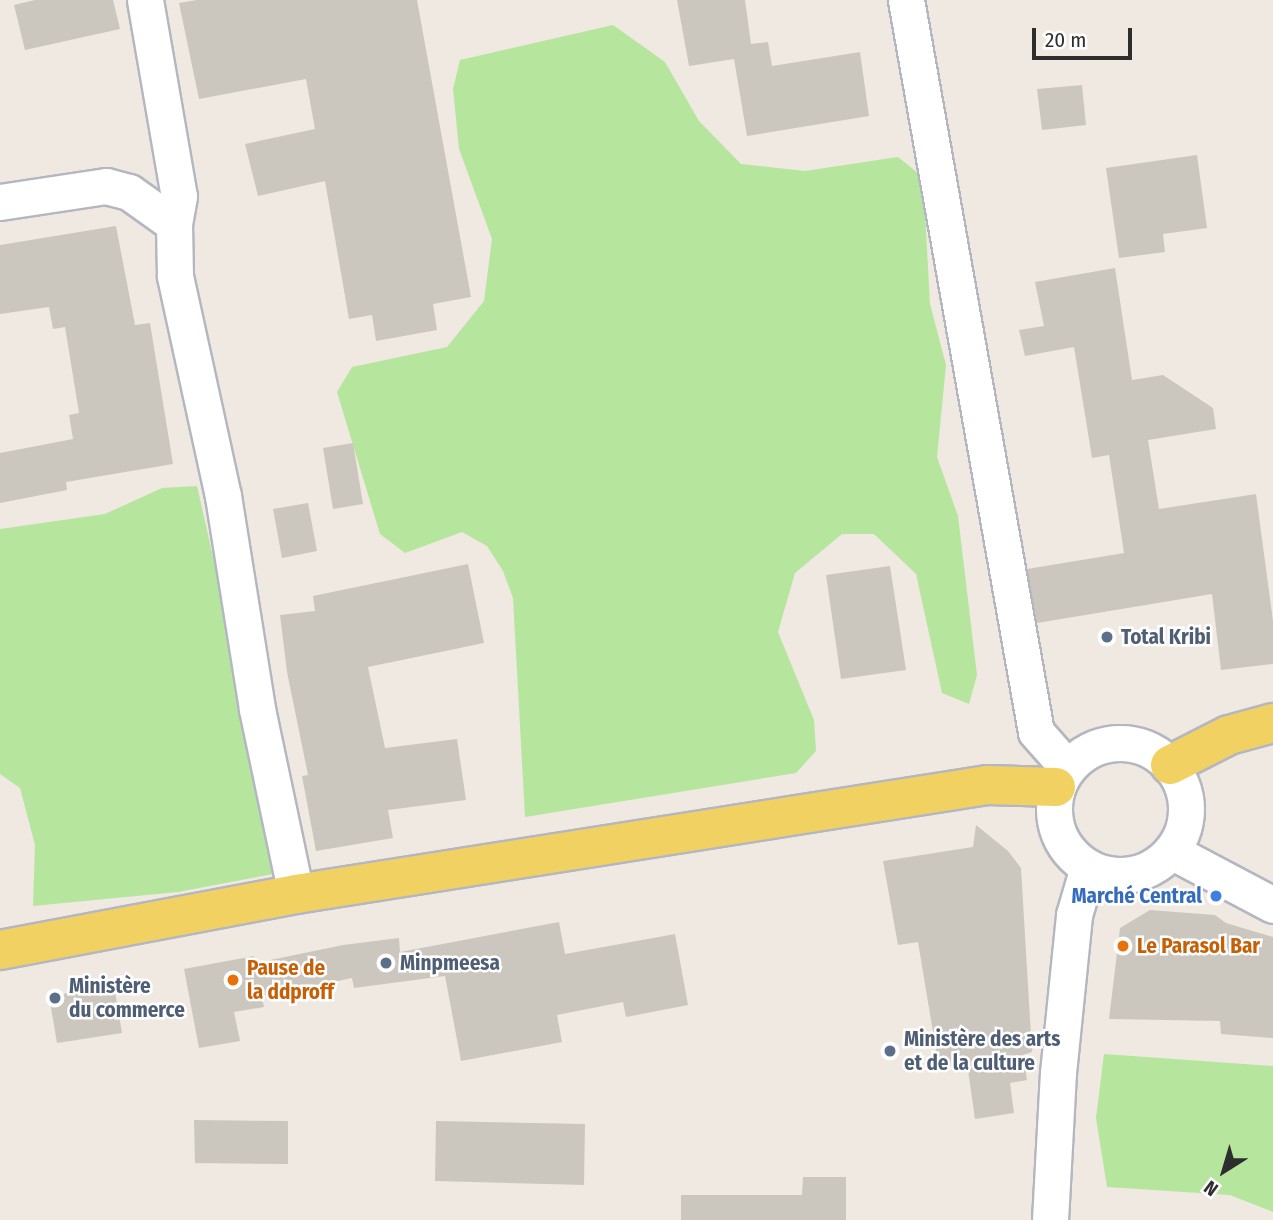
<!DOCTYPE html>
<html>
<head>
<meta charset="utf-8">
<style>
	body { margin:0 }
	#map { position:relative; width:1273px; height:1220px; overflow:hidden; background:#efe9e1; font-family:"Fira Sans Condensed",sans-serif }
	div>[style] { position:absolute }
	.green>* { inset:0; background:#b6e59e }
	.building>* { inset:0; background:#cbc7bf }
	.roads { filter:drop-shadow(2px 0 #b4b7c1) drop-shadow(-2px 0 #b4b7c1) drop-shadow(0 2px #b4b7c1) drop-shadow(0 -2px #b4b7c1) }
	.minor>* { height:35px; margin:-17.5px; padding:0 17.5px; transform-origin:17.5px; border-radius:17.5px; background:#fff }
	.minor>.ring { margin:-17.5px; padding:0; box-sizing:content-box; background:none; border:35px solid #fff; border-radius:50% }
	.major>* { height:38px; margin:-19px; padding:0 19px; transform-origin:19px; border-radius:19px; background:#f2d163 }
	.dots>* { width:19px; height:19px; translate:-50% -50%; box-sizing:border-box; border:4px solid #fff; border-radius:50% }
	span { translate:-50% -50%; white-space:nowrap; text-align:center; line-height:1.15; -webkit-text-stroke:5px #fff; paint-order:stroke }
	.service-label { font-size:21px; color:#4e5e75; font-weight:700 }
	.left { translate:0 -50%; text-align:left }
	.shop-label { font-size:21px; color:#366cbe; font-weight:700 }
	.right { translate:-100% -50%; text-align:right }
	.food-label { font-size:21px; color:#c56008; font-weight:700 }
	.north { position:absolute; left:1189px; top:1136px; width:70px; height:70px; -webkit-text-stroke:5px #fff; paint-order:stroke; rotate:217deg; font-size:19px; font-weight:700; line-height:28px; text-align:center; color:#2e2e2e }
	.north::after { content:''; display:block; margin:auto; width:24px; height:32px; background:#2e2e2e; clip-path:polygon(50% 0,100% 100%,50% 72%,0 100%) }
	.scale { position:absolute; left:1032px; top:28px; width:100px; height:32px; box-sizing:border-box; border:4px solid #2e2e2e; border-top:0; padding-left:9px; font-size:21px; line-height:24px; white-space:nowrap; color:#2e2e2e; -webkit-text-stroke:5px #fff; paint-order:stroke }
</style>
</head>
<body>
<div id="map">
	<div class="green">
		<div style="clip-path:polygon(613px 25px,665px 62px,699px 121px,741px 164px,805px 171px,898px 157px,923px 177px,930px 304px,946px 365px,937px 457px,958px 516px,977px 675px,969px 704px,942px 693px,916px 574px,874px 534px,842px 534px,795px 573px,778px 632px,814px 720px,816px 751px,796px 773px,525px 817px,513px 598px,503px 571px,487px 546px,462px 532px,405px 553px,380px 534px,337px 392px,352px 367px,447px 347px,484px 301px,492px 239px,459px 149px,453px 89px,460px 60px)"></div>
		<div style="clip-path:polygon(197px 486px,263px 777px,278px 873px,178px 892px,33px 906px,35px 845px,20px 788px,0 774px,0 529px,105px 514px,162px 488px)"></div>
		<div style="clip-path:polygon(1104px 1054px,1273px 1066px,1273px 1212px,1230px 1195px,1107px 1187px,1096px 1118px)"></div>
	</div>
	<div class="building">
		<div style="clip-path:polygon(35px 0,113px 0,120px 29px,25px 50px,14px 5px)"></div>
		<div style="clip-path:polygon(197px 0,417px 0,471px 297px,433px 304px,437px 330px,376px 341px,372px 315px,349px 319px,325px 181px,258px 196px,245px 144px,315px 129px,306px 79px,199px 99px,179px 3px)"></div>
		<div style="clip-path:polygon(677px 0,745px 0,751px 44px,768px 42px,772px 66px,860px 52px,869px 116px,747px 136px,734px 59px,689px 66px)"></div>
		<div style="clip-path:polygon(1082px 85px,1086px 125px,1042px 130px,1037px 89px)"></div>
		<div style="clip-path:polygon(1197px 155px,1207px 228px,1163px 234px,1165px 252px,1119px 258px,1106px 168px)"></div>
		<div style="clip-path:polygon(116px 226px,135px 325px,150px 323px,173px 464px,66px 482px,67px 490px,0 503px,0 453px,73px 439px,69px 415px,79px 413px,65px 327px,53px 329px,49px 307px,0 314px,0 245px)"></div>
		<div style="clip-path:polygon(1115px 268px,1132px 380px,1163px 375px,1213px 408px,1216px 429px,1148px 440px,1159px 509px,1256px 494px,1273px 621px,1273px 664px,1221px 670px,1212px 594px,1037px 623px,1027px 569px,1124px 553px,1109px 455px,1092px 458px,1074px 347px,1025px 356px,1019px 330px,1044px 326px,1035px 282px)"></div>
		<div style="clip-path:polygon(353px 443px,363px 504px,333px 509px,323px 448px)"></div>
		<div style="clip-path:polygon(308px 503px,317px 551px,282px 558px,273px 509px)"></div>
		<div style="clip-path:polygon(468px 564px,484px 643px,368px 667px,385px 748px,457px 739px,466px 800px,388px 810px,393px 838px,316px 851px,302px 776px,308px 775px,287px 672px,280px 615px,315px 611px,313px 596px)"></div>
		<div style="clip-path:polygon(890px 566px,906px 670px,841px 679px,826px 575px)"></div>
		<div style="clip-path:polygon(976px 825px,1008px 851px,1021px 868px,1032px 1052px,1023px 1055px,1027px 1080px,1010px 1083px,1014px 1113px,975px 1119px,967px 1063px,939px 1068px,918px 942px,898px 945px,883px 861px,973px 847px)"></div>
		<div style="clip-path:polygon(1150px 910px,1215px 915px,1226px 923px,1273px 937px,1273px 1038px,1221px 1034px,1220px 1021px,1109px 1019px,1120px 928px)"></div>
		<div style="clip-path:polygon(559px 922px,565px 954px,675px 934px,688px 1005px,626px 1017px,623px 1002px,557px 1015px,562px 1042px,461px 1061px,445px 976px,354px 988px,352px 978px,262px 997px,264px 1007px,234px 1012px,240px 1041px,199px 1048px,184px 969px,254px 956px,256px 963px,343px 945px,399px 938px,400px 952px)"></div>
		<div style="clip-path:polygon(114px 986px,122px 1033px,57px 1043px,49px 996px)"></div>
		<div style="clip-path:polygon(194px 1120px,288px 1121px,288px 1164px,195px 1163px)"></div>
		<div style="clip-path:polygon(436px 1121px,585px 1124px,584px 1185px,435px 1181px)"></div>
		<div style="clip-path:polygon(803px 1177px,846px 1177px,846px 1220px,681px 1220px,681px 1195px,802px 1195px)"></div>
	</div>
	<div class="roads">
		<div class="minor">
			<div style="left:145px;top:0;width:199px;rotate:80.2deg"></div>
			<div style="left:179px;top:196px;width:28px;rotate:100deg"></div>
			<div style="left:174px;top:224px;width:52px;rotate:88.9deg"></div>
			<div style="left:175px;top:276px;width:225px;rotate:77.7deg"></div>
			<div style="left:223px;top:496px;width:216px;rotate:80.9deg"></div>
			<div style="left:257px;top:709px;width:189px;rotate:78.1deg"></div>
			<div style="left:906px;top:0;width:743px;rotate:79.93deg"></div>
			<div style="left:1036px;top:732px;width:47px;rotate:48.5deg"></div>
			<div style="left:0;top:202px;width:107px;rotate:-8.6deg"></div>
			<div style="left:106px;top:186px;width:24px;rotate:15deg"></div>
			<div style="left:129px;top:192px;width:55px;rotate:35.4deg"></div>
			<div class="ring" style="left:1054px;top:743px;width:97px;height:97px"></div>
			<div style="left:1171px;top:851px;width:115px;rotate:27.9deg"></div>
			<div style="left:1050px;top:1220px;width:147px;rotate:-86.9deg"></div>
			<div style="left:1058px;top:1073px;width:159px;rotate:-84.2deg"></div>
			<div style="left:1074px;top:915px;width:50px;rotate:-73.7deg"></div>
		</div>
		<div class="major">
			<div style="left:1170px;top:765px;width:66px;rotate:-27deg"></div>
			<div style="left:1229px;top:735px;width:46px;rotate:-15.3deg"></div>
			<div style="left:0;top:950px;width:301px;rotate:-10.7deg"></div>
			<div style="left:296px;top:894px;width:700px;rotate:-8.96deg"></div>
			<div style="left:987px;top:785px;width:69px;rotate:1.7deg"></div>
		</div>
	</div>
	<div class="dots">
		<div style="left:1107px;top:637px;background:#5c6f8a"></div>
		<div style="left:1216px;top:896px;background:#3f7fe0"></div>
		<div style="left:1123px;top:946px;background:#e8710a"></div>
		<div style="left:386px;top:963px;background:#5c6f8a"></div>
		<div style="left:233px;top:980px;background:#e8710a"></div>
		<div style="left:55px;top:998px;background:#5c6f8a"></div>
		<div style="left:890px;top:1051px;background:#5c6f8a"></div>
	</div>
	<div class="service-label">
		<span class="left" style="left:1121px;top:637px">Total Kribi</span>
		<span class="left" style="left:400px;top:963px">Minpmeesa</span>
		<span class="left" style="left:69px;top:998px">Ministère<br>du commerce</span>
		<span class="left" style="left:904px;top:1051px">Ministère des arts<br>et de la culture</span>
	</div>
	<div class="shop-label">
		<span class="right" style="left:1202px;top:896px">Marché Central</span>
	</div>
	<div class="food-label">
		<span class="left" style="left:1137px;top:946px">Le Parasol Bar</span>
		<span class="left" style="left:247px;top:980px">Pause de<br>la ddproff</span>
	</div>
	<div class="north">N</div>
	<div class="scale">20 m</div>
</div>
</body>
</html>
